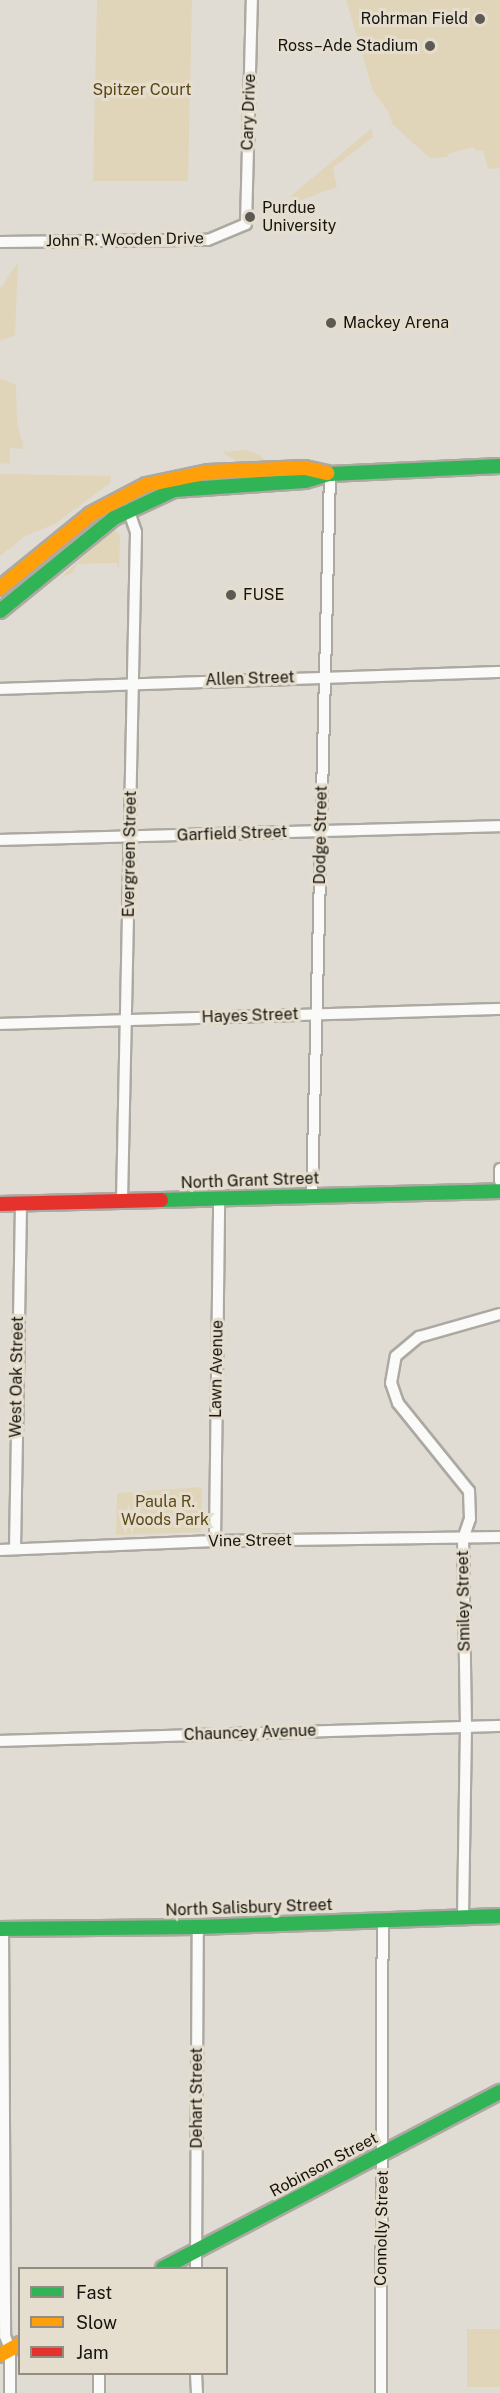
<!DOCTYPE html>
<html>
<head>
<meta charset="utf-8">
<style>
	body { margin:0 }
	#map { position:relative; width:500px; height:2393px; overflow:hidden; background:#e0dcd3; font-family:"Public Sans",sans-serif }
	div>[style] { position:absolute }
	.green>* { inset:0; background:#e1d5b9 }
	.roads { filter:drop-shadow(2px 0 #aca9a2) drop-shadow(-2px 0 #aca9a2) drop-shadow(0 2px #aca9a2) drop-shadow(0 -2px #aca9a2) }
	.street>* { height:10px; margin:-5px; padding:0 5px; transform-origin:5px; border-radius:5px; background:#fafaf8 }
	.fast>* { height:14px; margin:-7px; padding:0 7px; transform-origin:7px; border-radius:7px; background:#30b455 }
	.slow>* { height:14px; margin:-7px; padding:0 7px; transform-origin:7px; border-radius:7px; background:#ff9f0a }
	.jam>* { height:14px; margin:-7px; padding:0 7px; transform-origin:7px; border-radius:7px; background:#e5322d }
	.dots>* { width:16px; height:16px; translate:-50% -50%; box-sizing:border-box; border:3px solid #e5dece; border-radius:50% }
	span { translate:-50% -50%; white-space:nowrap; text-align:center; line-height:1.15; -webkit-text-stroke:6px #e5dece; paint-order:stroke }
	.poi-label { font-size:16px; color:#16140f }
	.right { translate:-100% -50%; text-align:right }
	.left { translate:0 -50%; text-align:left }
	.park-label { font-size:16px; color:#5c4814 }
	.street-label { font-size:16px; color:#16140f }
	.legend { position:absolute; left:18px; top:2267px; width:210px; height:108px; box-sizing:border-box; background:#e5dece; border:2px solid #928d82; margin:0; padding:8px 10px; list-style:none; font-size:18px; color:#16140f }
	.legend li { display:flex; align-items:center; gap:12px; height:30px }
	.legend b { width:30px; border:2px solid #928d82 }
</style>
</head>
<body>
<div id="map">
	<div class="green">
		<div style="clip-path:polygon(97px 0,192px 0,188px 181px,93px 181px)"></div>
		<div style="clip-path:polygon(346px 0,500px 0,500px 168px,488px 169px,483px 150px,476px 151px,474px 147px,447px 154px,448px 157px,430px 158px,392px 124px,389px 113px,373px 91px)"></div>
		<div style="clip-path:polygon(372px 128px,373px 137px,333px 168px,337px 187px,293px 203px,291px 196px)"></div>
		<div style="clip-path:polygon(18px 262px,15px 335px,0 341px,0 289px)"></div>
		<div style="clip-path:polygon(0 378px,16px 385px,17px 424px,23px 444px,23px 449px,10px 448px,10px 463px,0 464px)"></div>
		<div style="clip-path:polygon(246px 450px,259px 455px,268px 463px,239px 463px,222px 452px)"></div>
		<div style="clip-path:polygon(0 474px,111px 476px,110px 483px,55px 524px,27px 535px,0 556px)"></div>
		<div style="clip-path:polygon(113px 530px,120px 535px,119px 571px,117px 563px,77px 564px,73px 573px,60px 578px)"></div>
		<div style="clip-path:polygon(202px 1487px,201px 1532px,116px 1535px,117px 1493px)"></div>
		<div style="clip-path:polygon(467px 2329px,500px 2329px,500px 2387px,467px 2387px)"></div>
	</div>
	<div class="roads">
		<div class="street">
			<div style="left:0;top:242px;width:208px;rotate:-0.6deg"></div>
			<div style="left:208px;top:240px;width:41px;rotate:-22.8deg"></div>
			<div style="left:246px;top:224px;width:224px;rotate:-88.5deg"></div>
			<div style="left:0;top:689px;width:500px;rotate:-1.95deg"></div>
			<div style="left:0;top:840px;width:500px;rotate:-1.6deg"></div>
			<div style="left:0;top:1024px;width:500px;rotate:-1.72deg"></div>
			<div style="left:500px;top:1169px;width:12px;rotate:90deg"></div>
			<div style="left:312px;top:1195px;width:721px;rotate:-88.57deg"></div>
			<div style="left:122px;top:1201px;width:669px;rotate:-88.8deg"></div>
			<div style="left:136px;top:532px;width:24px;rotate:-109deg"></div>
			<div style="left:215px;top:1541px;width:343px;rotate:-89.3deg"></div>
			<div style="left:15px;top:1549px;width:345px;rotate:-89deg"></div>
			<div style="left:0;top:1550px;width:215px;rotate:-2.4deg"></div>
			<div style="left:215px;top:1541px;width:285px;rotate:-0.8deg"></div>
			<div style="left:0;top:1741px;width:500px;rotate:-1.72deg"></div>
			<div style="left:463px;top:1917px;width:190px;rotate:-89.1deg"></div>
			<div style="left:466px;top:1727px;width:188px;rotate:-90.9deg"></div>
			<div style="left:463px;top:1539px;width:21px;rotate:-71deg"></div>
			<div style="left:470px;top:1519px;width:28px;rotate:-92deg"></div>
			<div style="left:469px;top:1491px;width:113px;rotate:-128.9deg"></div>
			<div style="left:398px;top:1403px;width:21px;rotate:-109deg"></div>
			<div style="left:391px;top:1383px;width:27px;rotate:-80deg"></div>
			<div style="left:396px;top:1356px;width:30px;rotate:-40deg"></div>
			<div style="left:419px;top:1337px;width:84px;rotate:-15.9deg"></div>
			<div style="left:3px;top:1929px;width:407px;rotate:89.7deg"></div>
			<div style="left:5px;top:2336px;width:14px;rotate:69deg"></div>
			<div style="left:10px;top:2349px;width:44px;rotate:90deg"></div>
			<div style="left:196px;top:2268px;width:341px;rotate:-89.7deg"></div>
			<div style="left:196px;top:2374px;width:19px;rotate:87deg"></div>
			<div style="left:99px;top:2393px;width:19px;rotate:-90deg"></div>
			<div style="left:381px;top:2393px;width:474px;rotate:-89.8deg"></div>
		</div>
		<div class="fast">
			<div style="left:0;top:611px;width:147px;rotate:-39.2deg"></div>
			<div style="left:114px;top:518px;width:66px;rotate:-25deg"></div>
			<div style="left:174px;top:490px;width:131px;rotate:-3.9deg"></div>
			<div style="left:305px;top:481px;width:26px;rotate:-16deg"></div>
			<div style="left:330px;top:474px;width:170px;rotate:-2.7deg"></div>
			<div style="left:161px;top:1200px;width:339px;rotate:-1.5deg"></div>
			<div style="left:0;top:1929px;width:198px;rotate:-0.6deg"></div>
			<div style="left:198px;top:1927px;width:302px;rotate:-2.1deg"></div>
			<div style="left:163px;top:2268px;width:380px;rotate:-27.6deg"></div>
		</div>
		<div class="slow">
			<div style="left:0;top:588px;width:117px;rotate:-39.1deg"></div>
			<div style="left:91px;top:514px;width:62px;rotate:-27.8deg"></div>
			<div style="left:146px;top:485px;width:63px;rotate:-11.8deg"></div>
			<div style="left:208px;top:472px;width:97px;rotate:-2.4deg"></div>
			<div style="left:305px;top:468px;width:23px;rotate:13deg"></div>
			<div style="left:0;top:2355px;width:23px;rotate:-29deg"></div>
		</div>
		<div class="jam">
			<div style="left:0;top:1204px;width:161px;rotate:-1.4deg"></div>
		</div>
	</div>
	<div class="dots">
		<div style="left:480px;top:19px;background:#5d5a54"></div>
		<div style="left:430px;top:46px;background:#5d5a54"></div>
		<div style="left:250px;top:217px;background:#5d5a54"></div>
		<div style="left:331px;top:323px;background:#5d5a54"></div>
		<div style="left:231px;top:595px;background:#5d5a54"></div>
	</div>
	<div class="poi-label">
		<span class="right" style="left:468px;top:19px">Rohrman Field</span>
		<span class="right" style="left:418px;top:46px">Ross–Ade Stadium</span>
		<span class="left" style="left:262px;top:217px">Purdue<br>University</span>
		<span class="left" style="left:343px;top:323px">Mackey Arena</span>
		<span class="left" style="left:243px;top:595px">FUSE</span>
	</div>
	<div class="park-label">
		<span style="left:142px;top:90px">Spitzer Court</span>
		<span style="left:165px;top:1511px">Paula R.<br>Woods Park</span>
	</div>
	<div class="street-label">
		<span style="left:249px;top:112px;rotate:-88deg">Cary Drive</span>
		<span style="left:125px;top:240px;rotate:-1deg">John R. Wooden Drive</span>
		<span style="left:250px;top:679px;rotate:-2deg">Allen Street</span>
		<span style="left:232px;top:834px;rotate:-2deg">Garfield Street</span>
		<span style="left:321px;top:835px;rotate:-89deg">Dodge Street</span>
		<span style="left:130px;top:854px;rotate:-89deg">Evergreen Street</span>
		<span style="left:250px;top:1016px;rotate:-2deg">Hayes Street</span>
		<span style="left:250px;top:1181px;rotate:-2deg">North Grant Street</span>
		<span style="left:217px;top:1369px;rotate:-89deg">Lawn Avenue</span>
		<span style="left:17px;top:1377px;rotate:-89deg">West Oak Street</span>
		<span style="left:250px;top:1541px;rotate:-1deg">Vine Street</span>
		<span style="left:464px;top:1601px;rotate:-91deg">Smiley Street</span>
		<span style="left:250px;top:1733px;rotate:-2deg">Chauncey Avenue</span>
		<span style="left:249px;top:1908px;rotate:-2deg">North Salisbury Street</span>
		<span style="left:197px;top:2098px;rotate:-90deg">Dehart Street</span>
		<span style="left:324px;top:2165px;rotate:-28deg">Robinson Street</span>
		<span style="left:382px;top:2228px;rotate:-89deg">Connolly Street</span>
	</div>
	<ul class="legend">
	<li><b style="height:8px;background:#30b455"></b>Fast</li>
	<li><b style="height:8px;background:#ff9f0a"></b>Slow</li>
	<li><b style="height:8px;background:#e5322d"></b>Jam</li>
	</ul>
</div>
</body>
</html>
